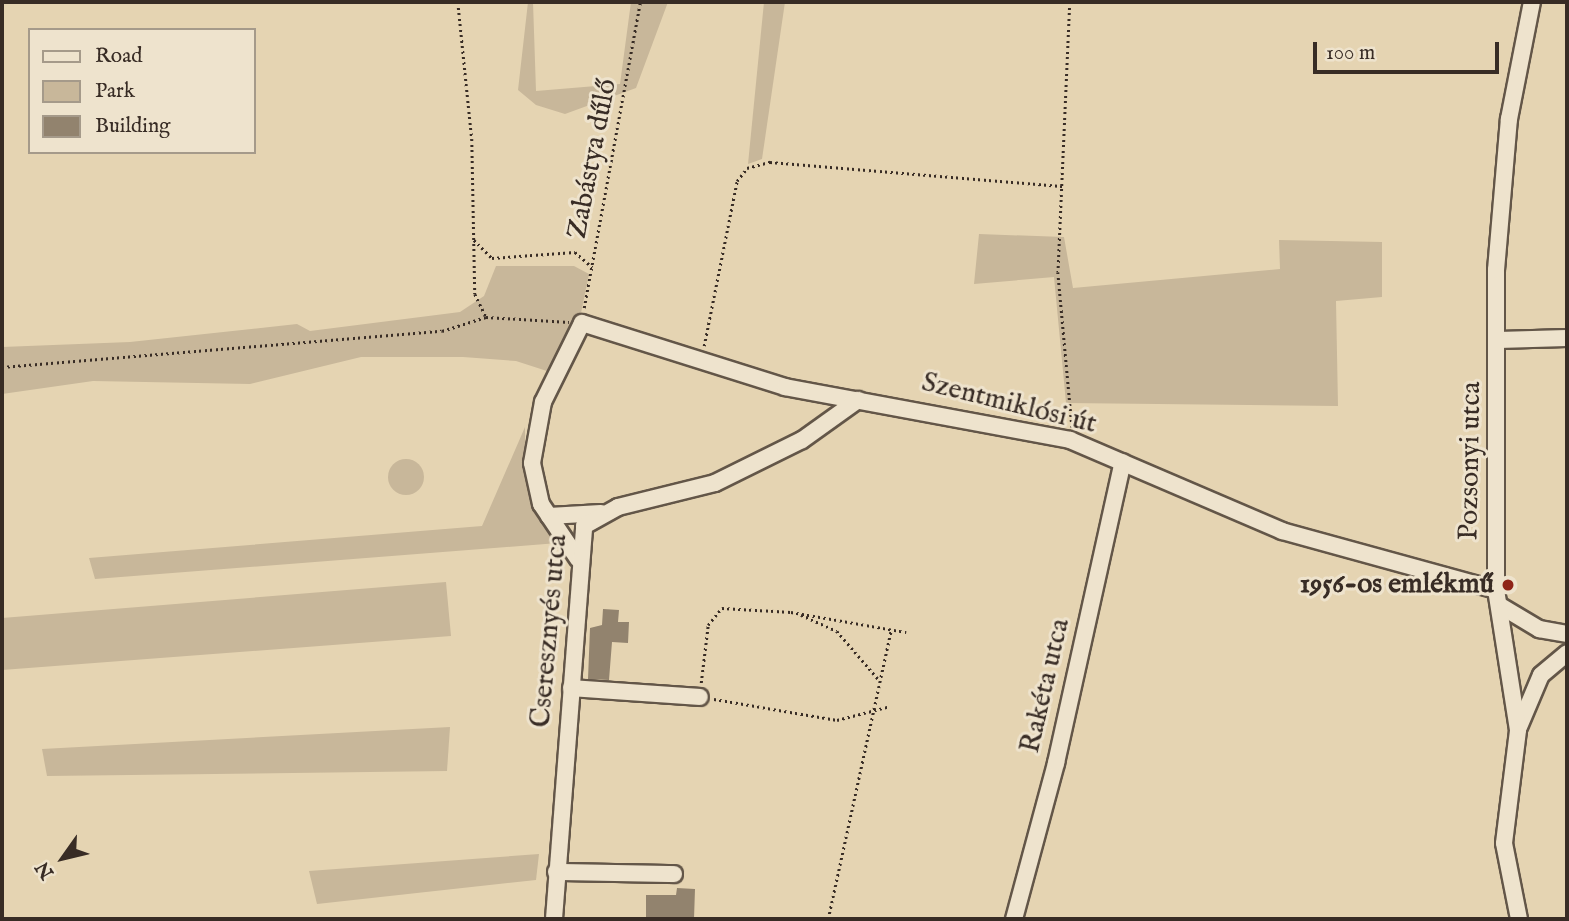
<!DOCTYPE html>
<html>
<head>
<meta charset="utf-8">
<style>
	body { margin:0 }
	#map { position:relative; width:1569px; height:921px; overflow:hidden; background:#e5d4b2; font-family:"IM FELL English",serif }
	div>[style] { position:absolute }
	.green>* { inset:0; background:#c8b79a }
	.round { border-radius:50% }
	.building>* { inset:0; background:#92836e }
	.path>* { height:2.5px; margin-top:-1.25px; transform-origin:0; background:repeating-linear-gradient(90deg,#382c25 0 2px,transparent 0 5.5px) }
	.roads { filter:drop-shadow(2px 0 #635648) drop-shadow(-2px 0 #635648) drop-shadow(0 2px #635648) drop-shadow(0 -2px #635648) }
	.minor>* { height:16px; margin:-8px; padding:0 8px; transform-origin:8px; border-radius:8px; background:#eee3cd }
	.dots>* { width:19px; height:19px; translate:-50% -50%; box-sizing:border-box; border:4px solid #eee3cd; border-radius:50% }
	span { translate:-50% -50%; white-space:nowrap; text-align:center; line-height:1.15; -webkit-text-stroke:6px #eee3cd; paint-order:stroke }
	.street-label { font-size:28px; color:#382c25 }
	.poi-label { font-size:28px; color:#382c25; font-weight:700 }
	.right { translate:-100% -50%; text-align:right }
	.frame { position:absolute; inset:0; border:4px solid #382c25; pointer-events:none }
	.legend { position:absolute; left:28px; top:28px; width:228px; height:126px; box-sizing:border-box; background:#eee3cd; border:2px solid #a59a8a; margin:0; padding:9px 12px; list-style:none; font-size:21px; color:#382c25 }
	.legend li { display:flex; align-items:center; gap:14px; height:35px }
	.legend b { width:35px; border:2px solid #a59a8a }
	.north { position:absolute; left:28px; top:823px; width:70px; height:70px; -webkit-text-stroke:5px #eee3cd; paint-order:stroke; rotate:236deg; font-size:19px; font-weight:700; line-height:28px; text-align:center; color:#382c25 }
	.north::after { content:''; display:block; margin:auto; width:24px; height:32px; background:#382c25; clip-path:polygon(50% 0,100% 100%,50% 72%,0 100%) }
	.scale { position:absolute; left:1313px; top:42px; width:186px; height:32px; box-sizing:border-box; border:4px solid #382c25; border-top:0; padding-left:9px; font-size:21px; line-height:24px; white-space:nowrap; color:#382c25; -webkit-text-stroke:5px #eee3cd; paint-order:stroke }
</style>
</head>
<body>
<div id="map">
	<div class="green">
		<div style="clip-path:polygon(528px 2px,533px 2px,536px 91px,620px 84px,631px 2px,668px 2px,636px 88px,565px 114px,536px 105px,518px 90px)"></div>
		<div style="clip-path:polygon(764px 2px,785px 2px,762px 159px,748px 164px)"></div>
		<div style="clip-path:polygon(979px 234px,1064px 237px,1073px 288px,1280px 269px,1279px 240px,1382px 242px,1382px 297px,1336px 301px,1338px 406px,1066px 403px,1054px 277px,974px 284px)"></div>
		<div style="clip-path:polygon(496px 266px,574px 266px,589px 274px,580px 318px,550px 372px,516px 361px,463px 357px,361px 357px,250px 384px,93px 381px,2px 394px,2px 347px,130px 342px,297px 324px,310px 331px,460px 312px,484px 296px)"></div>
		<div style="clip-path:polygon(525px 427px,525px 475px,538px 515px,558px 543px,95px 579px,89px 558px,482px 526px)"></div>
		<div class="round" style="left:388px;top:459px;width:36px;height:36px"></div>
		<div style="clip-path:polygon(446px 582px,451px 636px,2px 670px,2px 618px)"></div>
		<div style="clip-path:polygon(450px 727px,447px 771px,47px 776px,42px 749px)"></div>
		<div style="clip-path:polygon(539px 854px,536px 880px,317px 904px,309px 871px)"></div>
	</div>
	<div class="building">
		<div style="clip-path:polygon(603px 609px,619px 610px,618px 622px,629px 622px,628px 643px,612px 642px,609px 680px,588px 679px,590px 628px,602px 625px)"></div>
		<div style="clip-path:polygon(677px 888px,695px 889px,694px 919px,646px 919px,646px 895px,676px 895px)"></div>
	</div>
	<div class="path">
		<div style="left:458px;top:2px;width:138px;rotate:84.2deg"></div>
		<div style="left:472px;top:139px;width:155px;rotate:88.9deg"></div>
		<div style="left:475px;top:294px;width:25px;rotate:64deg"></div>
		<div style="left:1070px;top:2px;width:270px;rotate:92.5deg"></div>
		<div style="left:1058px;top:272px;width:156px;rotate:84.8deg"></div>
		<div style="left:474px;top:240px;width:25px;rotate:45deg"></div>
		<div style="left:492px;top:258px;width:83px;rotate:-4.1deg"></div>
		<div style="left:575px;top:252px;width:23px;rotate:41deg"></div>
		<div style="left:584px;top:308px;width:311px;rotate:-79.6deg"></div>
		<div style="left:704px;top:346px;width:168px;rotate:-78.7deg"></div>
		<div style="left:737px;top:181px;width:16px;rotate:-52deg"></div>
		<div style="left:747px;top:168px;width:24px;rotate:-15deg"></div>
		<div style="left:770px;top:162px;width:295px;rotate:4.7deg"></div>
		<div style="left:2px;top:367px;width:441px;rotate:-4.7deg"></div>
		<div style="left:442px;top:331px;width:46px;rotate:-17.7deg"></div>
		<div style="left:486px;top:317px;width:83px;rotate:3.4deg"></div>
		<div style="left:801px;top:615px;width:39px;rotate:24deg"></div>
		<div style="left:837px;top:631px;width:66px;rotate:49.3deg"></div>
		<div style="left:701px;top:683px;width:58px;rotate:-83.1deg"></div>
		<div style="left:708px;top:625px;width:22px;rotate:-51deg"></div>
		<div style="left:722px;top:608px;width:69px;rotate:3.3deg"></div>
		<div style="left:791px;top:612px;width:117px;rotate:9.9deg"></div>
		<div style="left:714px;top:699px;width:125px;rotate:9.7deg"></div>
		<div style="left:837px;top:720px;width:52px;rotate:-14.6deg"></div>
		<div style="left:828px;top:919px;width:296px;rotate:-77.7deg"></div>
	</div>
	<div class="roads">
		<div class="minor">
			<div style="left:1498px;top:340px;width:69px;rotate:-1.7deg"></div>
			<div style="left:549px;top:516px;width:52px;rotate:-3.3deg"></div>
			<div style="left:578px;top:559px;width:66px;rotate:-123.9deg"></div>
			<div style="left:541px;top:504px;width:42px;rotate:-102.4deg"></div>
			<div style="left:532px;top:463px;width:62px;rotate:-79.8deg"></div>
			<div style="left:543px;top:402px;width:88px;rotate:-63.7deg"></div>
			<div style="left:582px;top:323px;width:213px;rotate:17.5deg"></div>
			<div style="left:785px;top:387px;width:290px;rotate:10.5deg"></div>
			<div style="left:1070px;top:440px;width:231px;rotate:23.2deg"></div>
			<div style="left:1282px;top:531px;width:222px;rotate:15.4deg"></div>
			<div style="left:1499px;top:605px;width:47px;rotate:31deg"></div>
			<div style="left:1539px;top:629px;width:28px;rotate:10deg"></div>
			<div style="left:571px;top:688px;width:129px;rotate:4deg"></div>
			<div style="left:1519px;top:727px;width:56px;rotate:-67.1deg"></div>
			<div style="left:1541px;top:675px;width:34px;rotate:-40deg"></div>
			<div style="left:556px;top:872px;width:118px;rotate:1deg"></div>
			<div style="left:554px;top:919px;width:394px;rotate:-85.6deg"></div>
			<div style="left:584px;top:526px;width:39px;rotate:-29deg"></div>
			<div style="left:618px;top:507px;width:100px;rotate:-13.9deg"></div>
			<div style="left:715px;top:483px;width:97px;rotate:-26.3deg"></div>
			<div style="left:802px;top:440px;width:69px;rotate:-35.5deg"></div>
			<div style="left:1014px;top:919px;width:162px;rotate:-74.9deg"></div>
			<div style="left:1056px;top:763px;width:308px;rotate:-77.5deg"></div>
			<div style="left:1519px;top:919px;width:77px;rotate:-101.2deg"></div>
			<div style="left:1504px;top:843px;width:114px;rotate:-82.9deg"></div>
			<div style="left:1518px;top:730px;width:142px;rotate:-98.9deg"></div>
			<div style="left:1496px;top:590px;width:320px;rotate:-90deg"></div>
			<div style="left:1496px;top:270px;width:152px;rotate:-85.1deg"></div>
			<div style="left:1509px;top:119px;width:119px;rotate:-78.9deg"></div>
		</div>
	</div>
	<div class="dots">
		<div style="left:1508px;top:585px;background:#8f2418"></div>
	</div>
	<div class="street-label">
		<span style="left:593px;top:159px;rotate:-79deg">Zabástya dűlő</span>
		<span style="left:1009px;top:404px;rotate:14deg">Szentmiklósi út</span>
		<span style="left:1471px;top:461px;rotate:-89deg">Pozsonyi utca</span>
		<span style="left:550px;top:631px;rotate:-85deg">Cseresznyés utca</span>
		<span style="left:1046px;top:686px;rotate:-77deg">Rakéta utca</span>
	</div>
	<div class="poi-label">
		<span class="right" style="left:1494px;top:585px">1956-os emlékmű</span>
	</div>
	<div class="frame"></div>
	<ul class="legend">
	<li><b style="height:9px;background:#eee3cd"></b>Road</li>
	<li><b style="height:19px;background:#c8b79a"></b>Park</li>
	<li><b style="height:19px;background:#92836e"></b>Building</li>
	</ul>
	<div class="north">N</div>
	<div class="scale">100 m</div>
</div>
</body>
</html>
